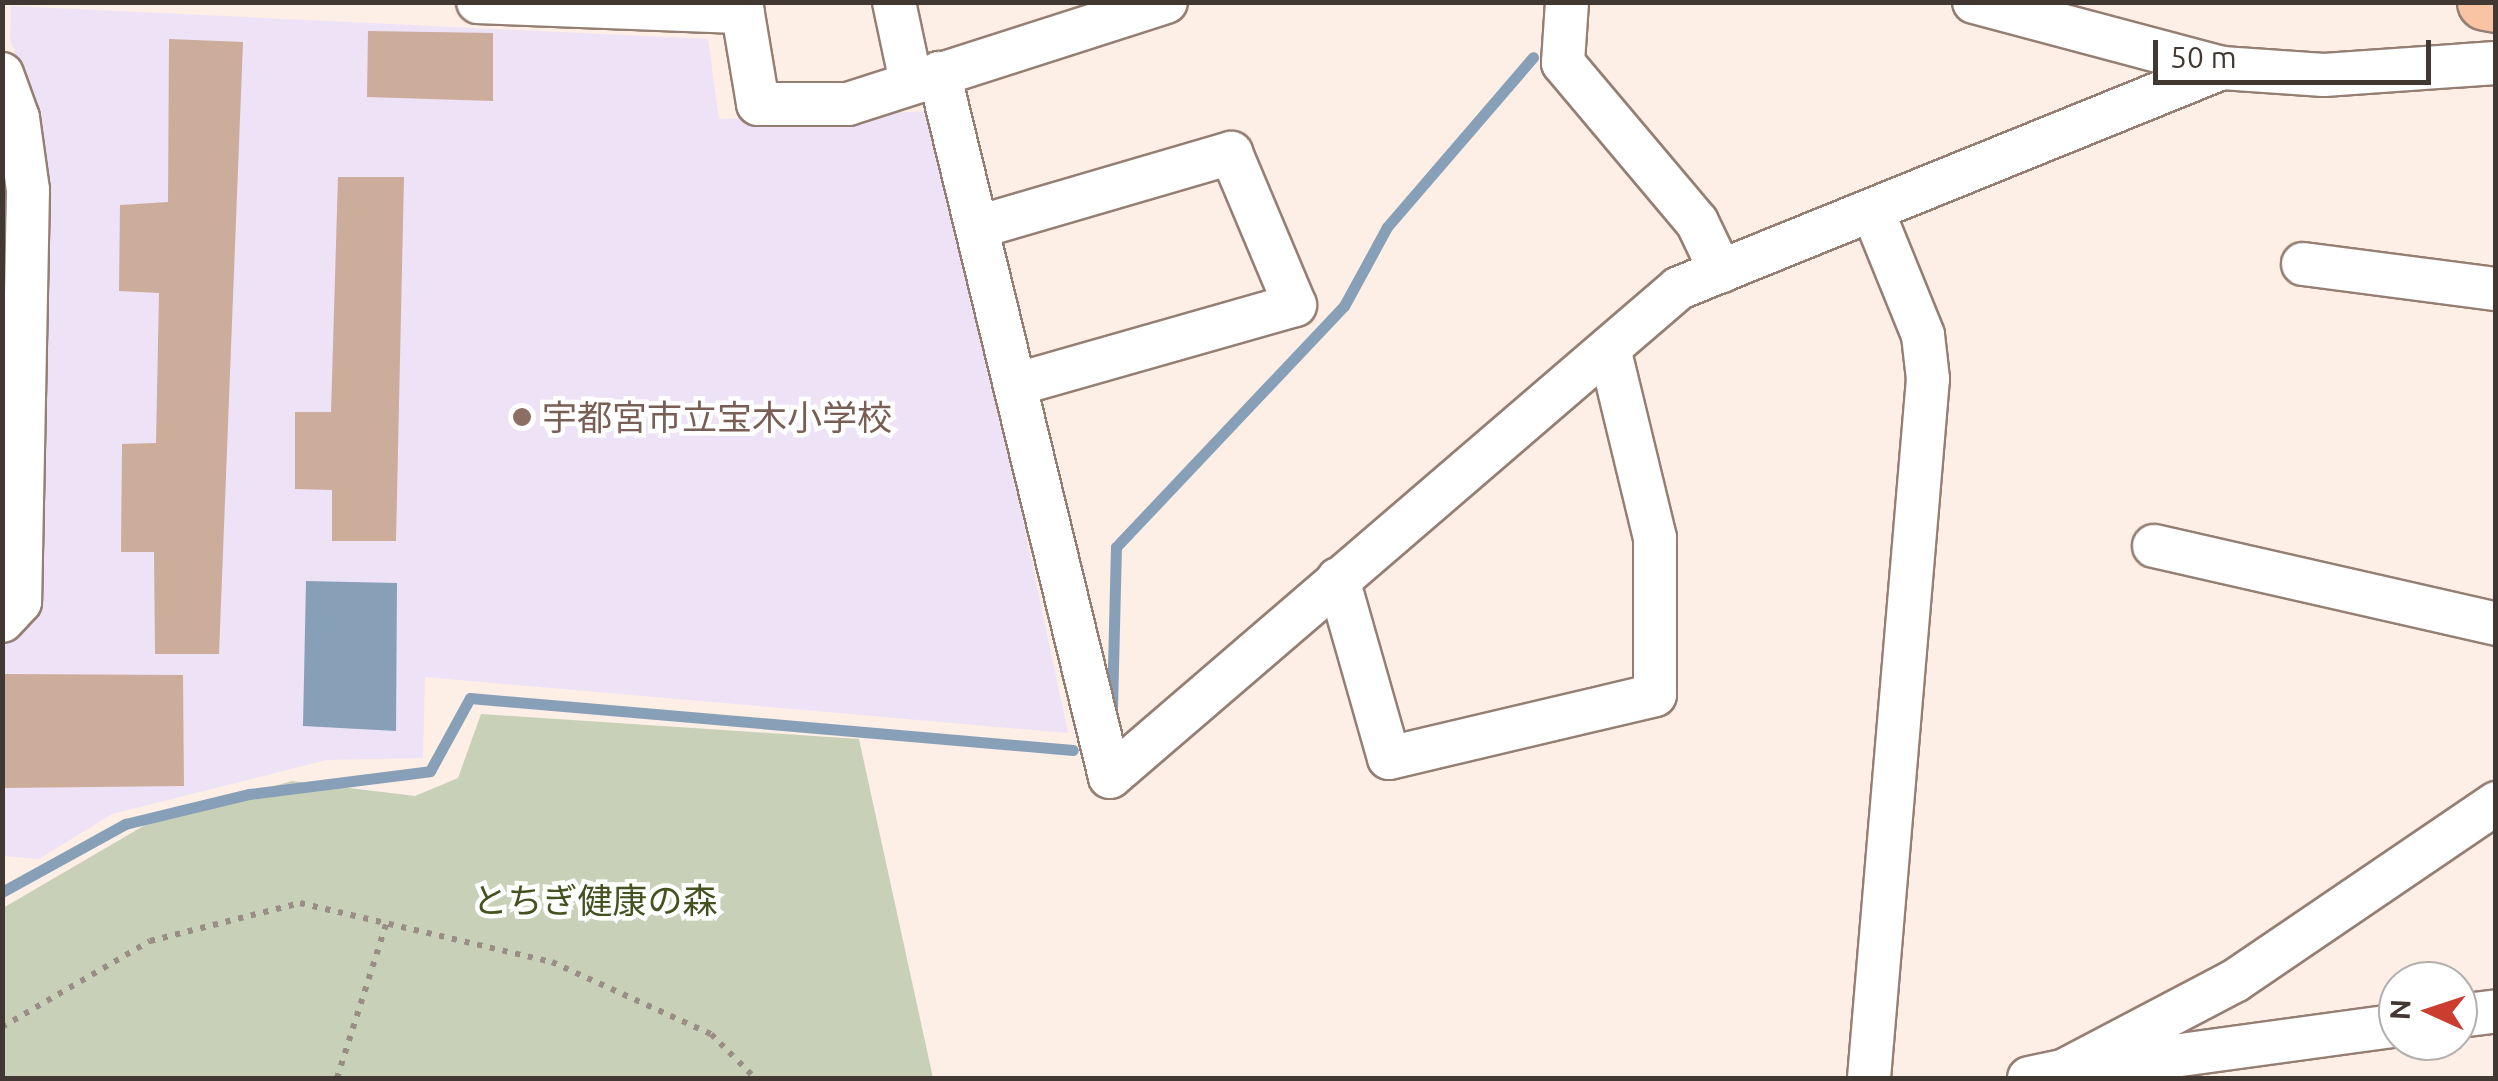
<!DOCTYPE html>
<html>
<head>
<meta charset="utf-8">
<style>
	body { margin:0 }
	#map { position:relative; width:2498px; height:1081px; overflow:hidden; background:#fdeee6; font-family:Ubuntu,"Noto Sans JP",sans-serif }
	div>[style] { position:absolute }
	.education>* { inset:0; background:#eee2f7 }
	.green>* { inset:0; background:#c8d0b7 }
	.water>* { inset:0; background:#87a0b7 }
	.stream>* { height:11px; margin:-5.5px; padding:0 5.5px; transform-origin:5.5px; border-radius:5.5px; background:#87a0b7 }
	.building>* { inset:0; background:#ccac9b }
	.path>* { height:6px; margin-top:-3px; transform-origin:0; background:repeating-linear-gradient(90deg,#998d86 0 5px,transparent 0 13px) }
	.roads { filter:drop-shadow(2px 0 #957f73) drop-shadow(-2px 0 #957f73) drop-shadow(0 2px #957f73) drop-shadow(0 -2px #957f73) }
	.minor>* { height:42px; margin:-21px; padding:0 21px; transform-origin:21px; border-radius:21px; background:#fff }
	.major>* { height:55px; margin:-27.5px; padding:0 27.5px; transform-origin:27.5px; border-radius:27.5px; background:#f8c4a4 }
	.dots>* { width:28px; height:28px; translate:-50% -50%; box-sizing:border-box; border:5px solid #fff; border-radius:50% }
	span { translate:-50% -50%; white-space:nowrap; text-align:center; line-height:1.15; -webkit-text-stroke:9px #fff; paint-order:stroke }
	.education-label { font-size:35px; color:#785e54 }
	.left { translate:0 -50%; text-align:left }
	.park-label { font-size:35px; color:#445220 }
	.frame { position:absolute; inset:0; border:5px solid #423833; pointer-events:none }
	.north { position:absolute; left:2378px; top:961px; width:100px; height:100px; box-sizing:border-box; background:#fff; border:2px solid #b3afad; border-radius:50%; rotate:273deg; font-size:28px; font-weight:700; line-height:40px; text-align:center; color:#423833 }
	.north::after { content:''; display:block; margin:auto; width:35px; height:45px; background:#ca3d2f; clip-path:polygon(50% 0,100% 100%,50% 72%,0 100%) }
	.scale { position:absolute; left:2153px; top:40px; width:278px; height:45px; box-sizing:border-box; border:5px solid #423833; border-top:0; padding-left:12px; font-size:30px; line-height:35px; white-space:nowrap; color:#423833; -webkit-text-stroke:8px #fff; paint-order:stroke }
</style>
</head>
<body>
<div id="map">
	<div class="education">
		<div style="clip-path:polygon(11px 6px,708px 39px,719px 119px,936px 111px,1068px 733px,425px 677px,423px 758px,326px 760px,112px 814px,39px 859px,3px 856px,3px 636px,21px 635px,38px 611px,45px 223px,41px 115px,10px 40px)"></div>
	</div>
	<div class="green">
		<div style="clip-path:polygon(481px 714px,859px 739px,933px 1078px,3px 1078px,3px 908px,152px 821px,292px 781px,415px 796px,458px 778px)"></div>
	</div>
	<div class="water">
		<div style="clip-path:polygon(306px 581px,397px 583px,396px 731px,303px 726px)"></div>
	</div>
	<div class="stream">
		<div style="left:1112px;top:709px;width:162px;rotate:-88.6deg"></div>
		<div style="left:1116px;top:547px;width:332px;rotate:-46.6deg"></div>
		<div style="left:1344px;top:306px;width:90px;rotate:-61.4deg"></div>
		<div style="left:1387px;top:227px;width:224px;rotate:-49.3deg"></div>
		<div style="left:2px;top:892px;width:141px;rotate:-28.9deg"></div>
		<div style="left:125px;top:824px;width:128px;rotate:-13.6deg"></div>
		<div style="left:249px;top:794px;width:182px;rotate:-7.2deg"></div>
		<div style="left:430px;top:771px;width:83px;rotate:-61.3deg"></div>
		<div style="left:470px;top:698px;width:605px;rotate:4.93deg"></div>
	</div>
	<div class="building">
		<div style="clip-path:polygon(368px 31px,493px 33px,493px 101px,367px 97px)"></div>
		<div style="clip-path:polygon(169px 39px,243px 42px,219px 654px,155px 654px,154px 552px,121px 552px,122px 444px,156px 443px,159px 293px,119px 291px,120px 205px,168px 202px)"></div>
		<div style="clip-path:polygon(338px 177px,404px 177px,396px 541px,332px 541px,332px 490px,295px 489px,295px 412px,331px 412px)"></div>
		<div style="clip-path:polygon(2px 674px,183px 675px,184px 786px,2px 788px)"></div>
	</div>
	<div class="path">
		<div style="left:2px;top:1027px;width:171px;rotate:-30.2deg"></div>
		<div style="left:150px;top:941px;width:155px;rotate:-14.2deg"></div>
		<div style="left:300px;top:903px;width:259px;rotate:13.2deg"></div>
		<div style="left:552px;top:962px;width:175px;rotate:24.4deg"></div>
		<div style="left:711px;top:1034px;width:62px;rotate:45deg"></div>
		<div style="left:2px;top:1078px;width:1px"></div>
		<div style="left:337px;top:1078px;width:165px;rotate:-72.3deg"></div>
	</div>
	<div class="roads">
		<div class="minor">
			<div style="left:478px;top:2px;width:265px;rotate:2.2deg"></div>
			<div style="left:741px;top:2px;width:103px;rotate:80.5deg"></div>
			<div style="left:758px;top:104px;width:90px"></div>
			<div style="left:848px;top:104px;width:334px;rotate:-17.8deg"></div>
			<div style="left:894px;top:2px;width:82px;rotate:78deg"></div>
			<div style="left:1567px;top:2px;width:61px;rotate:93.8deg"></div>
			<div style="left:1563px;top:63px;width:208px;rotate:49.9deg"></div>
			<div style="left:1697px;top:222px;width:55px;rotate:64.4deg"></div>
			<div style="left:1974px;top:2px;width:257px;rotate:14.9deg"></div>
			<div style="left:2222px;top:68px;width:102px;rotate:3.9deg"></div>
			<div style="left:2324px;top:75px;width:172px;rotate:-4deg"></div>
			<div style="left:939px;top:73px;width:724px;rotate:76.35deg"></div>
			<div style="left:1110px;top:777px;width:750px;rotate:-40.68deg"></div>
			<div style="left:1679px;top:288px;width:586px;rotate:-22.06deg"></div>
			<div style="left:2px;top:74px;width:47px;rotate:70deg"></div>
			<div style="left:18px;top:118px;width:73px;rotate:82.1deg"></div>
			<div style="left:28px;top:190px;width:412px;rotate:91.1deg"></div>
			<div style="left:20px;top:602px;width:26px;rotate:133deg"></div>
			<div style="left:978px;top:227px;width:264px;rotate:-16.3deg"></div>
			<div style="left:1231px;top:153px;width:165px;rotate:67.2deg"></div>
			<div style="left:1295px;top:305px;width:289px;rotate:164.1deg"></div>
			<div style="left:2303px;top:264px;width:195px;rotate:7.4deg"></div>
			<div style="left:2154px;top:546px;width:351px;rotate:12.8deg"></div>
			<div style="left:1338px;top:579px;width:186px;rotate:74.1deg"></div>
			<div style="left:1389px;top:758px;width:273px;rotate:-13.3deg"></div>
			<div style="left:1655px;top:695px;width:157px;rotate:-90deg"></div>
			<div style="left:1655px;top:538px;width:195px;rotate:-103.6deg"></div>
			<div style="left:2458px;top:1016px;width:38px;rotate:-7deg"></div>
			<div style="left:2093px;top:1067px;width:308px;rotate:-7.8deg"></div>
			<div style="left:1869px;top:1078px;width:701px;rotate:-85.18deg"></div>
			<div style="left:1928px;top:379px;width:44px;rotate:-96.5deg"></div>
			<div style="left:1923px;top:335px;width:133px;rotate:-112.1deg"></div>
			<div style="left:2029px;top:1078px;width:35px;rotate:-12deg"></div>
			<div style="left:2063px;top:1071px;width:195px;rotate:-27.7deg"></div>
			<div style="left:2236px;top:980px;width:315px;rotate:-34.2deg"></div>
		</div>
		<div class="major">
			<div style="left:2485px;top:2px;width:11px;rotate:10deg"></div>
		</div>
	</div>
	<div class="dots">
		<div style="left:522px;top:417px;background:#8d6e63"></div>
	</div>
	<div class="education-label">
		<span class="left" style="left:542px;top:417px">宇都宮市立宝木小学校</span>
	</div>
	<div class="park-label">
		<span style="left:595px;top:900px">とちぎ健康の森</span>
	</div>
	<div class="frame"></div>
	<div class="north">N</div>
	<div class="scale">50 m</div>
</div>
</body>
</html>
